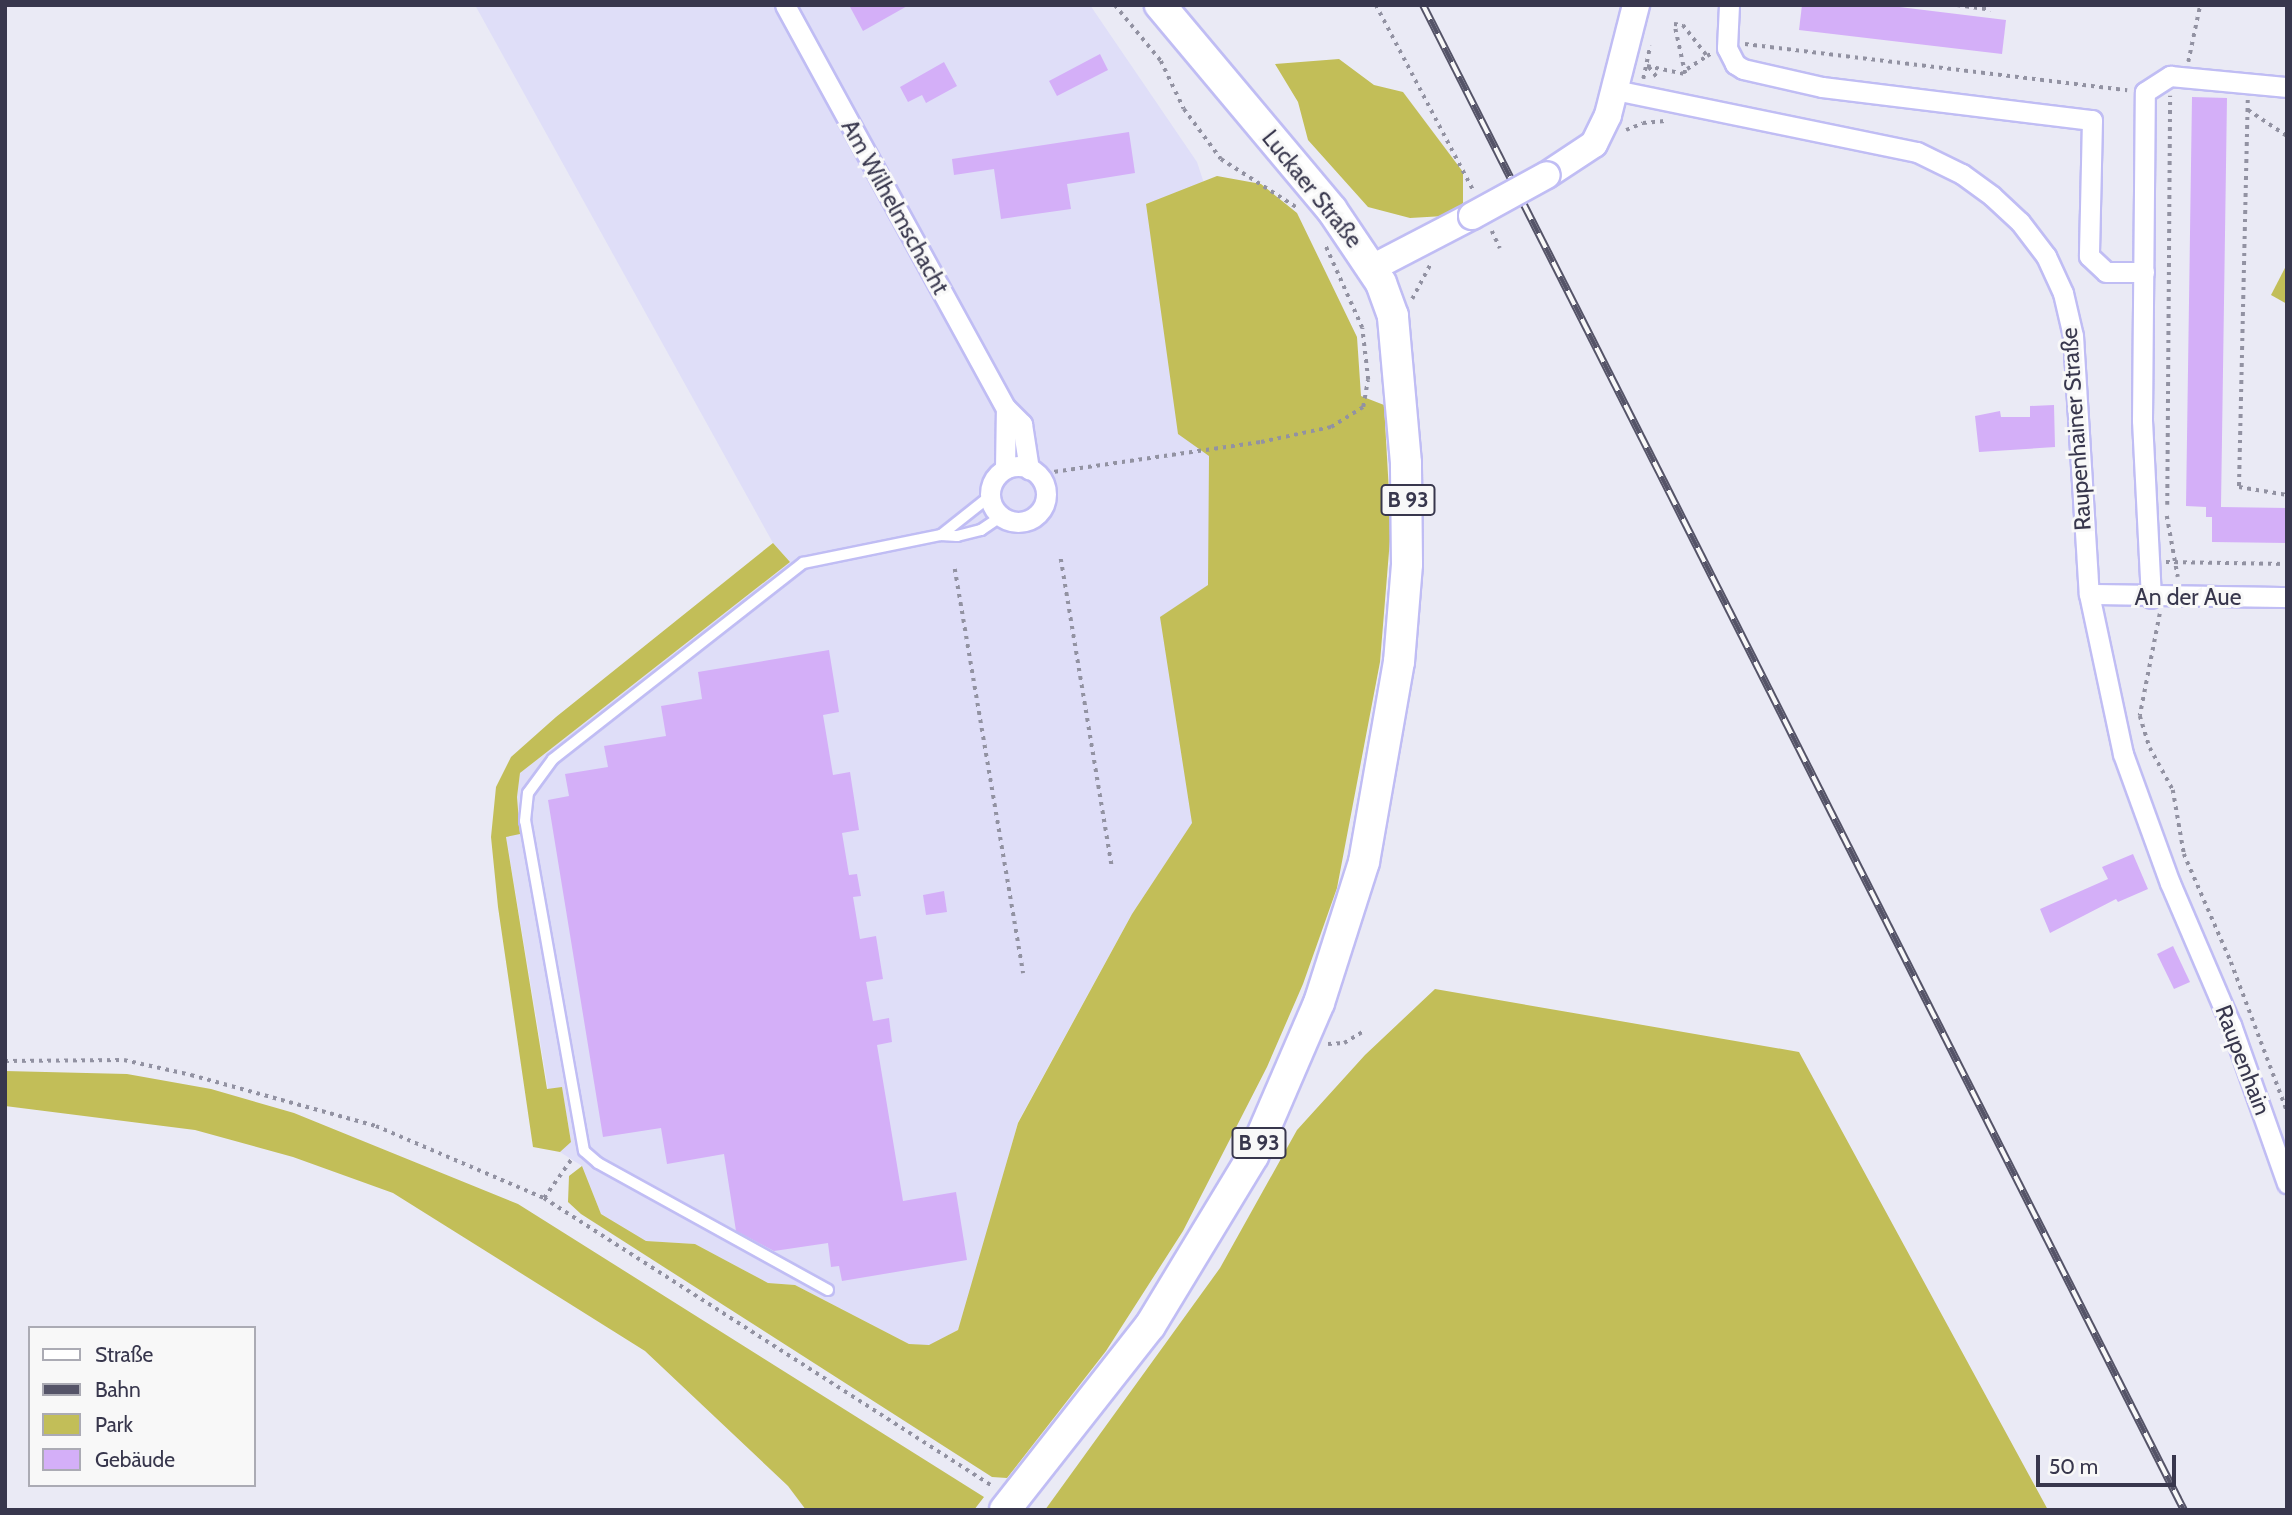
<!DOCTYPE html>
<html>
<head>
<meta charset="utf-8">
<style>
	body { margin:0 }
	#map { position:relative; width:2292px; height:1515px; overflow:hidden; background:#eaeaf5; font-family:Cabin,sans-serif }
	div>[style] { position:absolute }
	.built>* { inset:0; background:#dfdef8 }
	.green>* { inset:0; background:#c2be58 }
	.building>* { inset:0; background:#d4aff8 }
	.path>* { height:3.5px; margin-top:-1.75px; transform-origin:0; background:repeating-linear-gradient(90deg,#9292a2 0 3.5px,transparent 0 8.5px) }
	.roads { filter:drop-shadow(2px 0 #c0bdf4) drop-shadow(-2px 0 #c0bdf4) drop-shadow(0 2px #c0bdf4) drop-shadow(0 -2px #c0bdf4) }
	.lane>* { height:10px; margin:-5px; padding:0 5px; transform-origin:5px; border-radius:5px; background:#fff }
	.street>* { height:19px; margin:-9.5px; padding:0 9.5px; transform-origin:9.5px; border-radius:9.5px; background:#fff }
	.street>.ring { margin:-9.5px; padding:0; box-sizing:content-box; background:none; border:19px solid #fff; border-radius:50% }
	.secondary>* { height:26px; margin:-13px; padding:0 13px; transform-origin:13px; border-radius:13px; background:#fff }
	.primary>* { height:30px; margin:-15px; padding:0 15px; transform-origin:15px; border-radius:15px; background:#fff }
	.rail>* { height:8px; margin-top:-4px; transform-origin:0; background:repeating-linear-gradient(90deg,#f8f8f8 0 16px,#555468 0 32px); box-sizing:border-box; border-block:2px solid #555468 }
	.bridges { filter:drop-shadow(2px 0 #c0bdf4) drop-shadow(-2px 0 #c0bdf4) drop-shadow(0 2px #c0bdf4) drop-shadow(0 -2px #c0bdf4) }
	.secondary-bridge>* { height:26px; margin:-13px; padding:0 13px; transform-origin:13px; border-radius:13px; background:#fff }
	span { translate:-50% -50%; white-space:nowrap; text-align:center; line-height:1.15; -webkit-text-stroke:6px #f8f8f8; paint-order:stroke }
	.shield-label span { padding:2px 5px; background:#f8f8f8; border:2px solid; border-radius:5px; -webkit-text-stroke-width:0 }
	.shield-label { font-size:21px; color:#38374d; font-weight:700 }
	.street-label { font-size:23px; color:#38374d }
	.frame { position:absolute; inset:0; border:7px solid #38374d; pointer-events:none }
	.legend { position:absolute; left:28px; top:1326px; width:228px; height:161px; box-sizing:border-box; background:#f8f8f8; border:2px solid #ababb4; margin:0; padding:9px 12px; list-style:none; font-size:21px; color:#38374d }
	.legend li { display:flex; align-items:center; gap:14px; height:35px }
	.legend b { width:35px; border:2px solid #ababb4 }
	.scale { position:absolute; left:2036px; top:1455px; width:140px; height:32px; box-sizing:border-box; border:4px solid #38374d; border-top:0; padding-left:9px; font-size:21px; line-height:24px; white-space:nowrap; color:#38374d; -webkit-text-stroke:5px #f8f8f8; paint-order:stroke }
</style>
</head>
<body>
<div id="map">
	<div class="built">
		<div style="clip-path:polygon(475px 5px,1090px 5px,1197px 162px,1265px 367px,1193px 823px,1132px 914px,1018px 1122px,965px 1313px,958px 1330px,929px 1346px,909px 1344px,795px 1285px,768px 1283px,695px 1244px,646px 1241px,601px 1214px,582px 1166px,560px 1152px,571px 1141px,562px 1088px,548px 1089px,506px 836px,520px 833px,517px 797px,520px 773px,790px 562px,773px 543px)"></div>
	</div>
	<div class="green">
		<div style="clip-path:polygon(1339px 59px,1374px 85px,1403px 92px,1463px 172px,1463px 210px,1444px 216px,1410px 218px,1368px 207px,1308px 140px,1298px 102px,1275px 64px)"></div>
		<div style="clip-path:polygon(1217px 176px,1261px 184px,1297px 213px,1357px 337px,1361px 396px,1384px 405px,1391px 527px,1380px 662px,1337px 888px,1303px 984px,1267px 1067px,1183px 1231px,1106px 1351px,1007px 1478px,992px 1477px,581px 1214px,568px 1202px,569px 1176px,582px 1166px,601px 1214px,646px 1241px,695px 1244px,768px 1283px,795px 1285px,909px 1344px,929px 1345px,958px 1330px,1018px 1123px,1132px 914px,1192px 823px,1160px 617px,1208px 585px,1209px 456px,1178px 434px,1146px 204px)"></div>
		<div style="clip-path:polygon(2287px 264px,2287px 304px,2271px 295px)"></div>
		<div style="clip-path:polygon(773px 543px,790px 562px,520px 773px,517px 797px,520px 834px,506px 837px,547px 1089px,562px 1087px,571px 1142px,560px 1152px,533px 1147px,498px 907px,491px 837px,496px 787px,511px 757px,556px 717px)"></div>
		<div style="clip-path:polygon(1435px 989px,1799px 1052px,2048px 1510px,1045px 1510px,1220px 1268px,1297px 1130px,1365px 1055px)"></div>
		<div style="clip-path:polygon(5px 1071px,127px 1074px,211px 1089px,294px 1113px,518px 1204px,984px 1497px,974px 1510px,806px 1510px,788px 1486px,645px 1351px,393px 1193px,293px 1157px,195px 1130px,5px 1106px)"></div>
	</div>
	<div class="building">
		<div style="clip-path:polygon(849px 5px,909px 5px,863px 31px)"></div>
		<div style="clip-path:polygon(1802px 5px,1883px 5px,2006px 20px,2002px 54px,1799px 30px)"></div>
		<div style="clip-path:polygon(1100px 54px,1108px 70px,1057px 96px,1049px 81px)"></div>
		<div style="clip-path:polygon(944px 62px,957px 86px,926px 103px,922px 95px,908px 102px,900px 87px)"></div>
		<div style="clip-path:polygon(2192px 97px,2227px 98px,2221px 507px,2287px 508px,2287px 543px,2212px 542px,2212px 517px,2206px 517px,2206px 507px,2186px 506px)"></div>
		<div style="clip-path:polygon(1129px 132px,1135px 173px,1067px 184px,1071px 209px,1001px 219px,994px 169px,954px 175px,952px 159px)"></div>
		<div style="clip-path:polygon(2054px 405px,2055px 447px,1979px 452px,1975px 416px,2000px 411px,2001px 417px,2030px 417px,2030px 406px)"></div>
		<div style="clip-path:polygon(829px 650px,839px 712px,823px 715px,833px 775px,850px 772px,859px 830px,842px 833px,849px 875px,857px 874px,861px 896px,853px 897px,860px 939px,876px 936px,883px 979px,866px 982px,873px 1021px,889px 1018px,892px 1042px,877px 1045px,903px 1201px,956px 1192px,967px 1260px,842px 1281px,839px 1266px,831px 1267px,828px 1243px,774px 1251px,736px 1231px,724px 1154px,667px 1164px,661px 1128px,603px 1137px,548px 800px,569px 796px,565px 774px,608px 767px,604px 746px,666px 736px,661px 706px,702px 699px,698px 672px)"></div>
		<div style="clip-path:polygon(2133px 854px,2148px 889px,2118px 902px,2116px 899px,2050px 933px,2040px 909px,2108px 879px,2102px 867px)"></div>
		<div style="clip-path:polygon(944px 891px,947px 912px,926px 915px,923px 895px)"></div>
		<div style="clip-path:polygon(2173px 946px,2190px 982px,2174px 989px,2157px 954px)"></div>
	</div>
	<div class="path">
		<div style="left:1115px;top:5px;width:72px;rotate:50.6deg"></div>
		<div style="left:1161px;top:61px;width:53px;rotate:64.4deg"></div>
		<div style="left:1184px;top:109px;width:62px;rotate:53.5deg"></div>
		<div style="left:1221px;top:159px;width:89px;rotate:32.6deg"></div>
		<div style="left:1376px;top:5px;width:211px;rotate:62.3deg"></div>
		<div style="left:1957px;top:5px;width:34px;rotate:8deg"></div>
		<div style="left:1745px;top:44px;width:385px;rotate:6.9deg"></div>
		<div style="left:2188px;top:62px;width:58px;rotate:-78.1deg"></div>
		<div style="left:1647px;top:66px;width:39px;rotate:12deg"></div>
		<div style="left:1685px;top:74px;width:51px;rotate:-102.4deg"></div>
		<div style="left:1674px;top:24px;width:9px;rotate:6deg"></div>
		<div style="left:1683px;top:25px;width:39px;rotate:52deg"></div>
		<div style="left:1707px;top:56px;width:6px;rotate:-31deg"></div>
		<div style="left:1649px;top:67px;width:16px;rotate:52deg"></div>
		<div style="left:1687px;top:69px;width:24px;rotate:-33deg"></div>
		<div style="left:1643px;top:79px;width:34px;rotate:-78deg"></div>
		<div style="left:2248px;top:100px;width:387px;rotate:91.3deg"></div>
		<div style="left:2239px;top:487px;width:49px;rotate:9.5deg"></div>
		<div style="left:2248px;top:110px;width:47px;rotate:33.7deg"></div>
		<div style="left:1626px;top:130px;width:18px;rotate:-22deg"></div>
		<div style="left:1643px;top:123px;width:25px;rotate:-5deg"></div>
		<div style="left:1492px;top:231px;width:19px;rotate:65deg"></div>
		<div style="left:1412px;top:299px;width:41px;rotate:-62.2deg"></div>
		<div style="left:1046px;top:473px;width:217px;rotate:-8.2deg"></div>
		<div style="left:1261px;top:442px;width:72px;rotate:-12.1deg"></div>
		<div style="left:1331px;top:427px;width:38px;rotate:-32deg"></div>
		<div style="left:1363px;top:407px;width:27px;rotate:-80deg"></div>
		<div style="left:1368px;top:380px;width:52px;rotate:-96.6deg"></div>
		<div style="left:1362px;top:328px;width:93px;rotate:-114.1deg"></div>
		<div style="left:2167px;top:505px;width:409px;rotate:-89.6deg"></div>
		<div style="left:2167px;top:516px;width:62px;rotate:79.8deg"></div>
		<div style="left:1061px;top:559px;width:311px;rotate:80.6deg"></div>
		<div style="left:2166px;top:562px;width:121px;rotate:0.9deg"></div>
		<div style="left:955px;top:569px;width:410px;rotate:80.4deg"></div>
		<div style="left:2160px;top:614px;width:104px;rotate:101.1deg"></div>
		<div style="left:2140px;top:716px;width:34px;rotate:73deg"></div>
		<div style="left:2150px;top:748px;width:48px;rotate:61.3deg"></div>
		<div style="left:2173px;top:790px;width:65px;rotate:80.2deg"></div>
		<div style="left:2184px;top:854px;width:118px;rotate:66.5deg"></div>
		<div style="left:2231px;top:962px;width:159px;rotate:69.4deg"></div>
		<div style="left:1328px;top:1044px;width:16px;rotate:-4deg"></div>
		<div style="left:1344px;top:1043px;width:21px;rotate:-31deg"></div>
		<div style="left:5px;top:1061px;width:119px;rotate:-0.5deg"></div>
		<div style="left:124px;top:1060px;width:69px;rotate:12.6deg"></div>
		<div style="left:191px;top:1075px;width:192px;rotate:15.4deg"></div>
		<div style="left:376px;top:1126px;width:183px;rotate:23.2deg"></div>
		<div style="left:544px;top:1198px;width:535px;rotate:32.71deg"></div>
		<div style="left:544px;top:1198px;width:50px;rotate:-54.7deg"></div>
	</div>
	<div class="roads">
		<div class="lane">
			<div style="left:941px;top:535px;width:61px;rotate:-38.4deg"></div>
			<div style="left:828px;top:1290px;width:263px;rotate:-151.1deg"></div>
			<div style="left:598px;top:1163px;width:18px;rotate:-139deg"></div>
			<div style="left:584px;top:1151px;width:335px;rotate:-100.1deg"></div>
			<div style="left:525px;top:821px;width:28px;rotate:-84deg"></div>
			<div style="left:528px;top:793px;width:42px;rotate:-53.7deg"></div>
			<div style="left:553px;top:759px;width:318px;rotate:-38.1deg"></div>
			<div style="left:803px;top:563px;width:141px;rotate:-11.5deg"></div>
			<div style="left:941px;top:535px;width:16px;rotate:4deg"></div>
			<div style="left:957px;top:536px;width:25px;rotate:-14deg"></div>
			<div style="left:981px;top:530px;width:23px;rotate:-34deg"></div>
		</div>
		<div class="street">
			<div style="left:785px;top:5px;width:460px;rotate:61.3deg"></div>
			<div style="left:1006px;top:408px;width:23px;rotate:45deg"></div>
			<div style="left:1022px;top:424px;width:46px;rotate:81.2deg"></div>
			<div style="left:1729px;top:5px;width:43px;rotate:92.7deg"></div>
			<div style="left:1727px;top:48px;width:18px;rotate:63deg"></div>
			<div style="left:1735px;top:64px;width:9px;rotate:32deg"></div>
			<div style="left:1743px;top:69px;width:81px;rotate:12.8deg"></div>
			<div style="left:1822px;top:87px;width:272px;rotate:7deg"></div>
			<div style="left:2092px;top:120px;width:136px;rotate:91.3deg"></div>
			<div style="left:2089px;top:256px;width:23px;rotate:43deg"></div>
			<div style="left:2106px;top:272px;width:38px"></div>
			<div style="left:1615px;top:90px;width:308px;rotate:11.6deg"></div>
			<div style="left:1917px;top:152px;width:50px;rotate:26.1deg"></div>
			<div style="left:1962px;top:174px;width:37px;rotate:36deg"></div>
			<div style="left:1992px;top:196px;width:38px;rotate:43deg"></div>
			<div style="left:2020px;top:222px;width:43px;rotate:52.6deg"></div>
			<div style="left:2046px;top:256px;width:41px;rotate:65.3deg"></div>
			<div style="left:2063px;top:293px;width:44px;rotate:76.9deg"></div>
			<div style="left:2073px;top:336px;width:258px;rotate:86.5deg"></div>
			<div style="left:2089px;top:594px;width:164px;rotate:78deg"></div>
			<div style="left:2123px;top:754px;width:137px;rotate:70deg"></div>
			<div style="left:2170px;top:883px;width:155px;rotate:66.8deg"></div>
			<div style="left:2231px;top:1025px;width:168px;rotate:70.5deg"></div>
			<div class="ring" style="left:990px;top:466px;width:37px;height:37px"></div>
			<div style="left:1005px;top:469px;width:61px;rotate:-89.1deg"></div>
			<div style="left:2089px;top:594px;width:198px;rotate:0.9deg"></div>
			<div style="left:2151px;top:598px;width:178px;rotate:-92.9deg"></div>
			<div style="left:2142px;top:420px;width:328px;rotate:-89.5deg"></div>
			<div style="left:2145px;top:92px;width:30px;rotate:-33deg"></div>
			<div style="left:2170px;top:76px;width:118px;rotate:5.4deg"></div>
		</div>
		<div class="secondary">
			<div style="left:1547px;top:175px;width:56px;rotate:-33.4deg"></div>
			<div style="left:1594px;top:144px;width:32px;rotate:-64deg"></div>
			<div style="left:1608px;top:115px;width:114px;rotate:-75.7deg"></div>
			<div style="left:1374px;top:267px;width:110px;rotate:-27.5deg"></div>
		</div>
		<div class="primary">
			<div style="left:1005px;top:1510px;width:234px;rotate:-51.8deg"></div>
			<div style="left:1150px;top:1326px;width:199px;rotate:-58.8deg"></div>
			<div style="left:1253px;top:1156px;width:167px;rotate:-66.7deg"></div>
			<div style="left:1319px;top:1003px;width:148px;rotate:-72.3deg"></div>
			<div style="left:1364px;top:862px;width:203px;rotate:-80.1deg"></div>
			<div style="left:1399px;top:662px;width:98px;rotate:-85.3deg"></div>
			<div style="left:1407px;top:564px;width:101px;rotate:-90.6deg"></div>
			<div style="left:1406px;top:463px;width:148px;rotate:-95.1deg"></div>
			<div style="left:1393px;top:316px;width:35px;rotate:-110deg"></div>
			<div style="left:1381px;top:283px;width:88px;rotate:-123.9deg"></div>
			<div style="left:1332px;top:210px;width:268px;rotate:-130deg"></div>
		</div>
	</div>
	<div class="rail">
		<div style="left:1423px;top:5px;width:1686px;rotate:63.18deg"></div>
	</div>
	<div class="bridges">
		<div class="secondary-bridge">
			<div style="left:1472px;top:216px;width:85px;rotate:-28.7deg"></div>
		</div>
	</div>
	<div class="shield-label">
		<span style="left:1408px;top:500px">B 93</span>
		<span style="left:1259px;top:1143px">B 93</span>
	</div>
	<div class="street-label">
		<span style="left:1312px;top:189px;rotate:51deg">Luckaer Straße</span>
		<span style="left:895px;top:207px;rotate:61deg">Am Wilhelmschacht</span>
		<span style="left:2076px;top:429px;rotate:-94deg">Raupenhainer Straße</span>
		<span style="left:2188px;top:597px">An der Aue</span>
		<span style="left:2243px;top:1060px;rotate:69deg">Raupenhain</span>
	</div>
	<div class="frame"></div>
	<ul class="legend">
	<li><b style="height:9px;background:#fff"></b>Straße</li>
	<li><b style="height:9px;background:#555468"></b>Bahn</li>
	<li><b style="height:19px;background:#c2be58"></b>Park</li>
	<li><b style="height:19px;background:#d4aff8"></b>Gebäude</li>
	</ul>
	<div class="scale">50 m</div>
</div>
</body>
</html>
